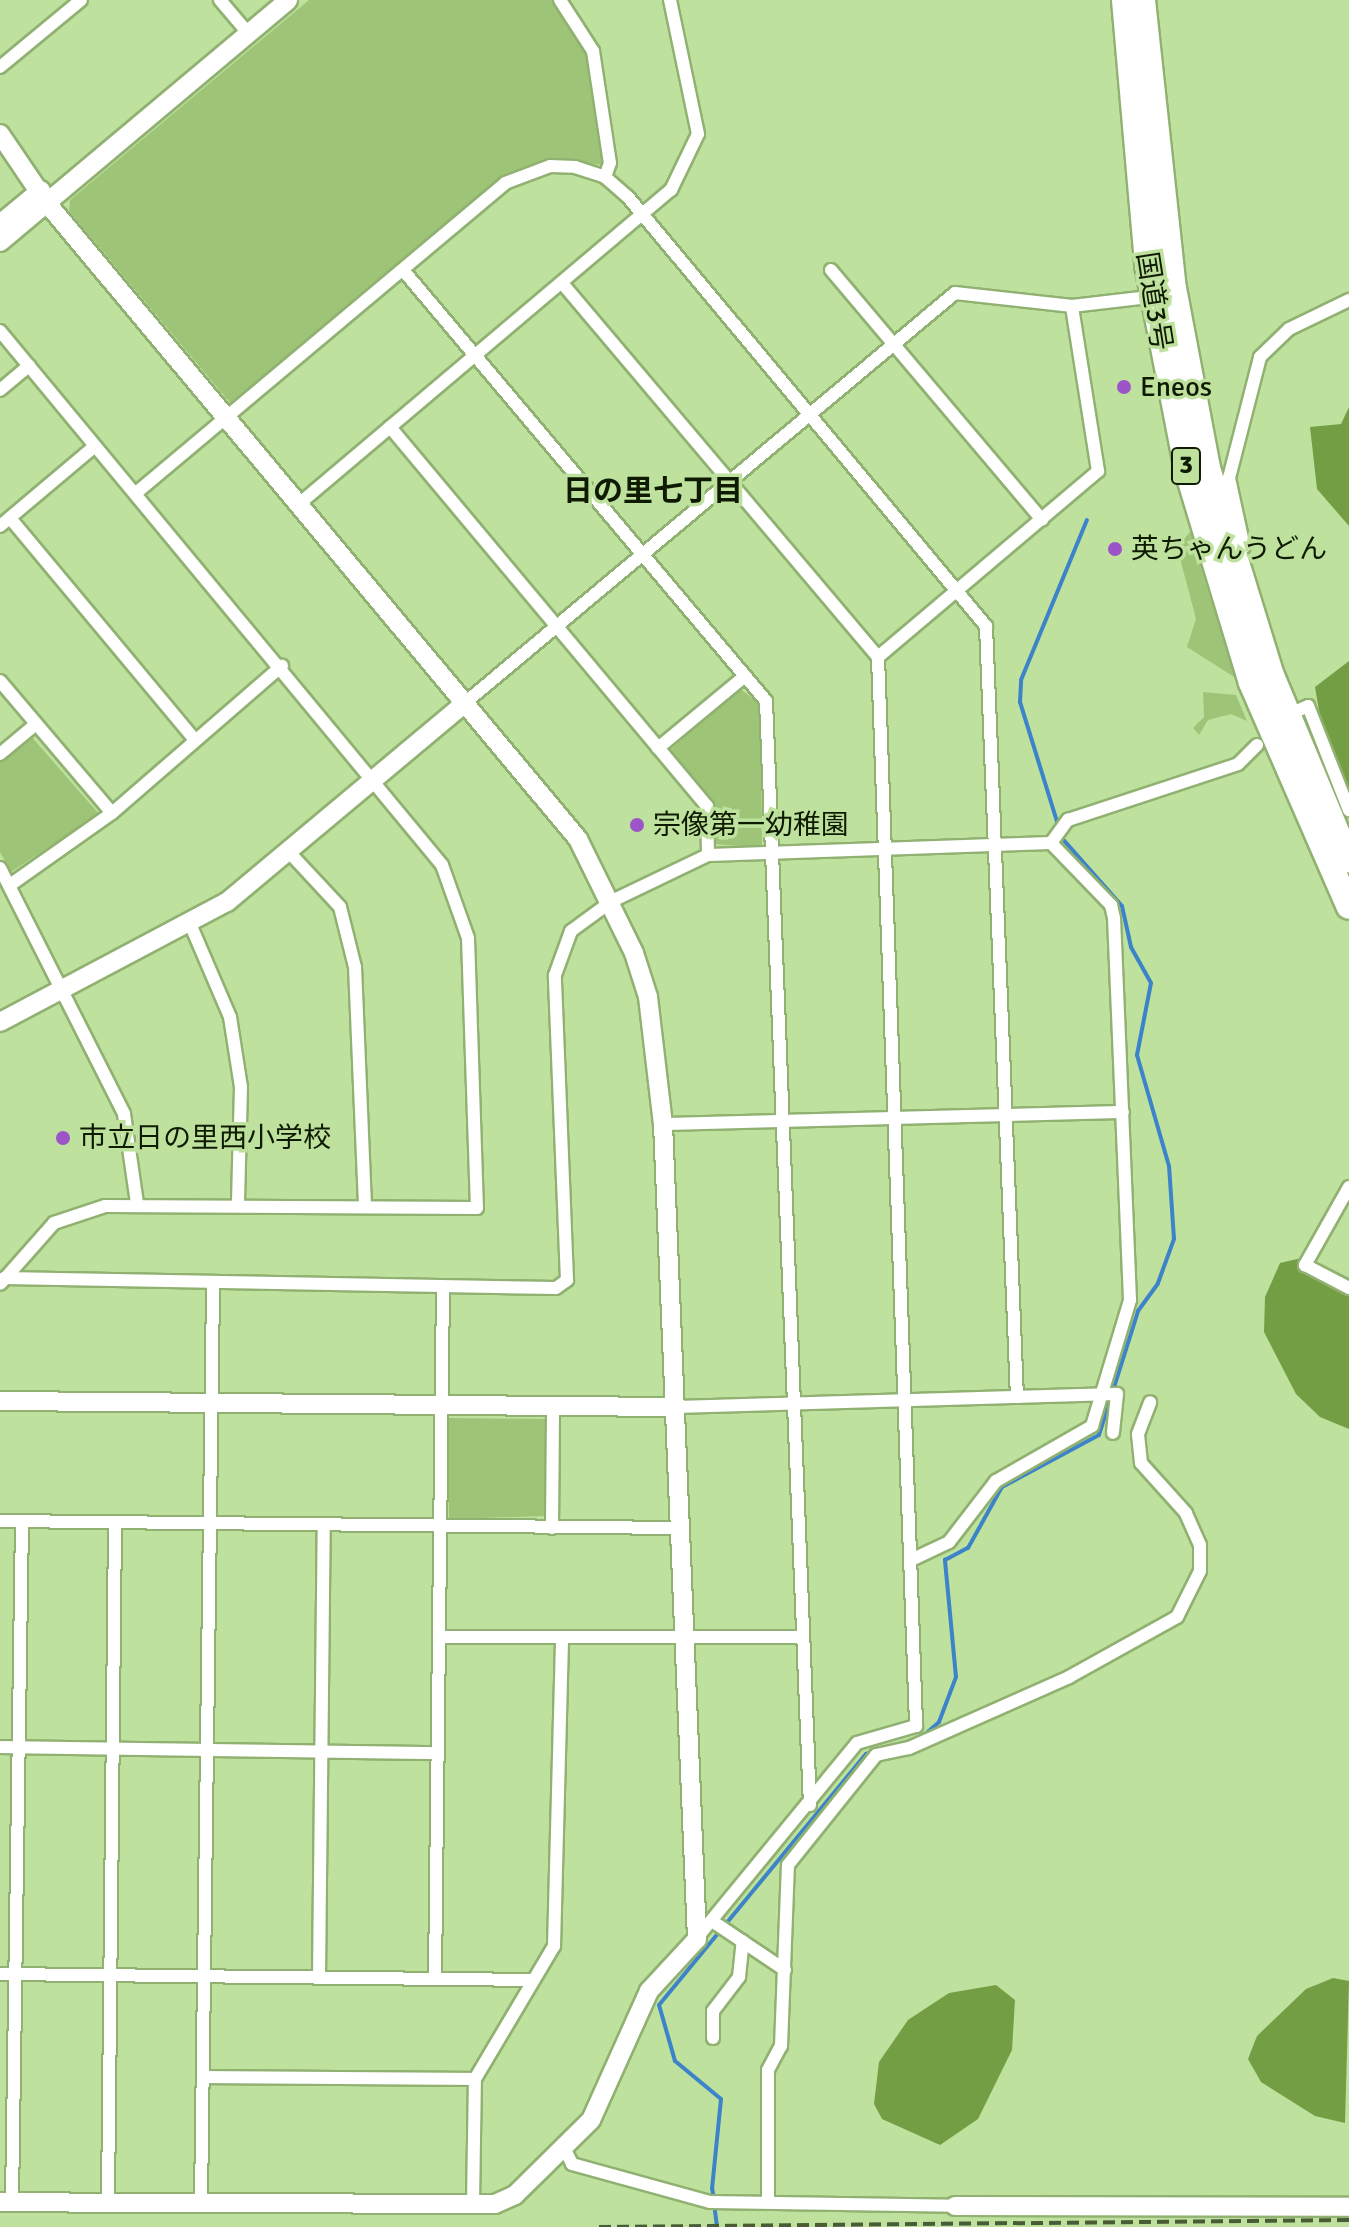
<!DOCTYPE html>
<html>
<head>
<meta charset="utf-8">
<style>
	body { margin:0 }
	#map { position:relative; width:1349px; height:2227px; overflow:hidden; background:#bee19e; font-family:Signika,"Noto Sans JP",sans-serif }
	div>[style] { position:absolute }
	.green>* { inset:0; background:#9ec577 }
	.forest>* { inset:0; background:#749e44 }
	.stream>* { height:4px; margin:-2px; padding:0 2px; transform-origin:2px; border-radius:2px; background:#3c83c9 }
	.roads { filter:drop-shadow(2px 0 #90b171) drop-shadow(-2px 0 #90b171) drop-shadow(0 2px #90b171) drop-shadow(0 -2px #90b171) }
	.street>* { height:12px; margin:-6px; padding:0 6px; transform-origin:6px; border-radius:6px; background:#fff }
	.secondary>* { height:18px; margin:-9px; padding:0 9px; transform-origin:9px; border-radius:9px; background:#fff }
	.highway>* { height:24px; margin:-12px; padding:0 12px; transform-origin:12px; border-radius:12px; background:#fff }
	.rail>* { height:4px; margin-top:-2px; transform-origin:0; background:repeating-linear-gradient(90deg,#495c36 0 12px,transparent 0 18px) }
	.dots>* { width:22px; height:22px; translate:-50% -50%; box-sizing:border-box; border:4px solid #bee19e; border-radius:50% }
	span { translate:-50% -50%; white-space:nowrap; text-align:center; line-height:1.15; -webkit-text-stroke:7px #bee19e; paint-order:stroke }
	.shield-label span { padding:2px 6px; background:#bee19e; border:2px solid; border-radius:6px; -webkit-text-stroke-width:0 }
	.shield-label { font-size:26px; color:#0f1a02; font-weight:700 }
	.street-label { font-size:28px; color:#0f1a02 }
	.poi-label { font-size:28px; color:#0f1a02 }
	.left { translate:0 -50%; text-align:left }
	.neighbourhood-label { font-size:30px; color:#0f1a02; font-weight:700 }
</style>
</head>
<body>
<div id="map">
	<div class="green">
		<div style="clip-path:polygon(309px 0,555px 0,588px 52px,606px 165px,548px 161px,504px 177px,232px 405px,69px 211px,70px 200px)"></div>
		<div style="clip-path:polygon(1191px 531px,1207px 588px,1239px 680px,1187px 647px,1196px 619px,1177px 547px)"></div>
		<div style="clip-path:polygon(739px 688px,761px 705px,762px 848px,714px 844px,714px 802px,668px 752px)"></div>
		<div style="clip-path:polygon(1203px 692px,1236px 695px,1247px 721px,1231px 714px,1208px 720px,1199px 735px,1193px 728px,1204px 717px)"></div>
		<div style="clip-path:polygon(30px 735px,99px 814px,11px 872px,0 852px,0 760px)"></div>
		<div style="clip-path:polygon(448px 1418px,547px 1419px,545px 1516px,449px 1519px)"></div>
	</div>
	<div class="forest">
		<div style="clip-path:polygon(1349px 407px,1349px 526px,1317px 489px,1310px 427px,1341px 424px)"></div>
		<div style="clip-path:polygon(1349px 661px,1349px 789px,1326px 753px,1315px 687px)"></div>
		<div style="clip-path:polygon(1306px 1257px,1349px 1278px,1349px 1429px,1320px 1417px,1296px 1394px,1264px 1332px,1265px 1297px,1280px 1263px)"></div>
		<div style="clip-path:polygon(1333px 1978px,1349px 1981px,1345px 2123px,1315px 2116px,1261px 2082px,1248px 2059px,1257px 2036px,1306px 1989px)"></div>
		<div style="clip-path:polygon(996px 1985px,1015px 2000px,1012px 2050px,978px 2119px,940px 2145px,882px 2119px,874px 2104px,879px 2062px,908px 2020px,949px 1993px)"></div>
	</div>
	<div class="stream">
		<div style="left:1059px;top:828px;width:132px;rotate:-107.2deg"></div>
		<div style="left:1020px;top:702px;width:22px;rotate:-87deg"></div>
		<div style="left:1021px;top:680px;width:173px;rotate:-67.6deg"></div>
		<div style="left:923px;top:1736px;width:21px;rotate:-41deg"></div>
		<div style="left:939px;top:1722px;width:48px;rotate:-69.3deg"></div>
		<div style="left:956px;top:1677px;width:118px;rotate:-95.4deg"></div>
		<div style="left:945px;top:1560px;width:26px;rotate:-28deg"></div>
		<div style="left:968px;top:1548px;width:70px;rotate:-60.9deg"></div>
		<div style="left:1002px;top:1487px;width:110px;rotate:-28.2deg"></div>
		<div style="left:1099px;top:1435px;width:130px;rotate:-72.5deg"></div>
		<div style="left:1138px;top:1311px;width:34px;rotate:-54deg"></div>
		<div style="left:1158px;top:1283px;width:47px;rotate:-70deg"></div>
		<div style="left:1174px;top:1239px;width:73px;rotate:-93.9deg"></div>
		<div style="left:1169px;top:1166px;width:116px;rotate:-106.1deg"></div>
		<div style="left:1137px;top:1055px;width:73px;rotate:-79deg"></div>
		<div style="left:1151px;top:983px;width:41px;rotate:-119.1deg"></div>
		<div style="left:1131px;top:947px;width:42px;rotate:-102.4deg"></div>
		<div style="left:1122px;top:906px;width:92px;rotate:-131.5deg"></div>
		<div style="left:717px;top:2227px;width:38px;rotate:-97deg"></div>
		<div style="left:712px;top:2189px;width:90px;rotate:-84.3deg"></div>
		<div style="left:721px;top:2099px;width:60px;rotate:-140.4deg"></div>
		<div style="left:675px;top:2061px;width:58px;rotate:-105.9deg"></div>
		<div style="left:659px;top:2005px;width:325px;rotate:-50.5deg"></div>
		<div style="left:866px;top:1754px;width:52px;rotate:-16.7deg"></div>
	</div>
	<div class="roads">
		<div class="street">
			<div style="left:220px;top:0;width:43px;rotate:49.7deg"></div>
			<div style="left:560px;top:0;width:61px;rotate:57.1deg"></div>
			<div style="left:593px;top:51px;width:113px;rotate:81.4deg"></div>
			<div style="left:610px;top:163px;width:15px;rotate:110deg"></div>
			<div style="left:0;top:67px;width:105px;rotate:-39.6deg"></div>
			<div style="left:403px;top:270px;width:563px;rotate:49.89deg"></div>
			<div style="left:766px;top:701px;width:1105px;rotate:87.72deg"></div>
			<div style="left:831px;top:270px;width:327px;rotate:49.8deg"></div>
			<div style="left:562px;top:283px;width:490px;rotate:49.8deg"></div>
			<div style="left:878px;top:657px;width:1070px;rotate:87.96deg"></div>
			<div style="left:916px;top:1726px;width:61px;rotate:163.9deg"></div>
			<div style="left:857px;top:1743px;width:252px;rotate:129.4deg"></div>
			<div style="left:0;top:331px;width:693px;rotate:50.38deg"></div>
			<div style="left:442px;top:865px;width:77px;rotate:70.4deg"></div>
			<div style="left:468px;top:938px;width:270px;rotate:88.1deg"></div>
			<div style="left:477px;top:1208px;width:372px;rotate:-179.7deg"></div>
			<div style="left:105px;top:1206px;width:54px;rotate:161.6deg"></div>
			<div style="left:54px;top:1223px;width:81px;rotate:131.5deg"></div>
			<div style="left:0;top:390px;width:38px;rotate:-40deg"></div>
			<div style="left:390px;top:427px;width:494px;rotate:50.1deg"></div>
			<div style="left:707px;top:806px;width:49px;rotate:88.8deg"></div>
			<div style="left:136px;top:493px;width:482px;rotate:-40deg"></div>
			<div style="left:505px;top:183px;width:48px;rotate:-20.7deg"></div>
			<div style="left:550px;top:166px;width:25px;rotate:2deg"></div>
			<div style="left:575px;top:167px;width:32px;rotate:18deg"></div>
			<div style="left:605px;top:177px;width:30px;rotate:41deg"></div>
			<div style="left:628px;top:197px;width:559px;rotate:50.16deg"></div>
			<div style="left:986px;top:626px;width:772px;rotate:87.7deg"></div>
			<div style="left:299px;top:504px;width:487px;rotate:-40.2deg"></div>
			<div style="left:671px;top:190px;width:62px;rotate:-64.3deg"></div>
			<div style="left:698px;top:134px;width:137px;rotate:-101.8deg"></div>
			<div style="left:10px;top:518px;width:289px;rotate:50.2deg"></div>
			<div style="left:0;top:526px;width:124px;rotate:-40.1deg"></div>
			<div style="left:1244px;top:547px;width:71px;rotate:-102.3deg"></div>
			<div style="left:1229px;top:478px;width:125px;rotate:-75.6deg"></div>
			<div style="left:1260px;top:357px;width:40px;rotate:-44deg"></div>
			<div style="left:1289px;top:329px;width:67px;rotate:-25.8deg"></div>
			<div style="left:878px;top:657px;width:288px;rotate:-40.2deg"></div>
			<div style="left:1098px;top:471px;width:167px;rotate:-99deg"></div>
			<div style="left:0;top:681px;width:173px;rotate:49.7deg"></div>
			<div style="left:466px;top:702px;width:637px;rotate:-39.91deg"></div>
			<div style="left:955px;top:293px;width:118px;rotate:6.3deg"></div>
			<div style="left:1072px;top:306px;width:86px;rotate:-6.7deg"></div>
			<div style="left:1299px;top:710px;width:10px;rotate:-24deg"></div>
			<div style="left:1308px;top:706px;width:112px;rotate:68.5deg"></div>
			<div style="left:658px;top:748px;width:113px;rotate:-39.6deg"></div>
			<div style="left:0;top:754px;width:47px;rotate:-39.8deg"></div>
			<div style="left:1051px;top:843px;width:29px;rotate:-54deg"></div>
			<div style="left:1068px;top:820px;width:179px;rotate:-18.2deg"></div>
			<div style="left:1238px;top:764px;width:27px;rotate:-45deg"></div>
			<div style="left:288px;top:851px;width:76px;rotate:47.1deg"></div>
			<div style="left:340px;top:907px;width:62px;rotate:76deg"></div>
			<div style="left:355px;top:967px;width:240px;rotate:87.6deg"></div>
			<div style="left:0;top:868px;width:275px;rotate:63.2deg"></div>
			<div style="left:124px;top:1114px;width:90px;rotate:81.7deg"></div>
			<div style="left:10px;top:885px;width:125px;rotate:-35.2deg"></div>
			<div style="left:112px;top:813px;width:225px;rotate:-40.9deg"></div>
			<div style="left:191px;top:926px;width:99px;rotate:66.8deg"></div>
			<div style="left:230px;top:1017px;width:71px;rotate:81.1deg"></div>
			<div style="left:241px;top:1087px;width:118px;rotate:91.5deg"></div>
			<div style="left:663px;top:1124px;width:460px;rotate:-1.5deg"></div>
			<div style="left:1349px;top:1187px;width:90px;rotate:119.4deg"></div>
			<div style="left:1305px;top:1265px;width:50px;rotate:27.6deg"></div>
			<div style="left:4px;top:1278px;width:552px;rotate:1.04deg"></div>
			<div style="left:556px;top:1288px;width:14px;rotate:-36deg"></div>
			<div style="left:567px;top:1280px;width:305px;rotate:-92.3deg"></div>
			<div style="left:555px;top:975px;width:47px;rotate:-70deg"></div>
			<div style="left:571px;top:931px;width:51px;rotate:-36.2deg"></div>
			<div style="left:612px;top:901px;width:106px;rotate:-25.6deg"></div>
			<div style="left:708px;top:855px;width:343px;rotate:-2deg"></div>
			<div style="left:674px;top:1407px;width:443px;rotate:-1.7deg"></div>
			<div style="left:1117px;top:1394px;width:39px;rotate:96deg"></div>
			<div style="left:0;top:1521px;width:677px;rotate:0.59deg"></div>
			<div style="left:552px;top:1528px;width:121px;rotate:-89.5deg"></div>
			<div style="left:911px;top:1560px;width:42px;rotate:-25.3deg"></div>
			<div style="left:949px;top:1542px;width:77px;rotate:-52.4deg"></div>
			<div style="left:996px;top:1481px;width:111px;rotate:-29.8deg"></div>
			<div style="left:1092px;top:1426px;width:132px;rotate:-73.2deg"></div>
			<div style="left:1130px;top:1300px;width:382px;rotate:-92.4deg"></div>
			<div style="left:1114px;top:918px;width:13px;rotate:-103deg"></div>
			<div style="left:1111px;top:905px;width:86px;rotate:-134.1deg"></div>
			<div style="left:439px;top:1637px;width:360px"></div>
			<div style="left:0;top:1747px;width:436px;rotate:0.8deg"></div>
			<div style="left:712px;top:1921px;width:88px;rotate:33.9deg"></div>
			<div style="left:0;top:1974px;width:533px;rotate:0.64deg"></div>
			<div style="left:319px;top:1977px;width:453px;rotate:-89.4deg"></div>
			<div style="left:435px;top:1979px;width:692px;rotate:-89.34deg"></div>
			<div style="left:713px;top:2038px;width:27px;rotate:-90deg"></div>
			<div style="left:713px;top:2011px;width:43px;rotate:-52.6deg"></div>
			<div style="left:739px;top:1977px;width:36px;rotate:-84deg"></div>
			<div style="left:203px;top:2077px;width:272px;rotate:0.4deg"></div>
			<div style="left:564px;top:2148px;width:18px;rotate:63deg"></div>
			<div style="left:572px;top:2164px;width:143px;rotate:15.4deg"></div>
			<div style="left:710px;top:2202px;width:245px;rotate:0.9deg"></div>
			<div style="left:768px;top:2199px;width:129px;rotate:-90deg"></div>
			<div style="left:768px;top:2070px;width:27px;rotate:-62deg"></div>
			<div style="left:781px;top:2046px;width:181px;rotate:-87.8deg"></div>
			<div style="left:788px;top:1865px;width:141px;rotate:-51.3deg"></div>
			<div style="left:876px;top:1755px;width:34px;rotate:-12deg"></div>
			<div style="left:909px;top:1748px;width:175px;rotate:-23.9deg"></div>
			<div style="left:1069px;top:1677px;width:124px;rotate:-29.1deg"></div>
			<div style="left:1177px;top:1617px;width:51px;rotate:-63.4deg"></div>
			<div style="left:1200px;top:1571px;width:26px;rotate:-90deg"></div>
			<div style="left:1200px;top:1545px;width:35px;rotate:-114deg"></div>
			<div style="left:1186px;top:1513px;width:67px;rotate:-132deg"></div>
			<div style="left:1141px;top:1463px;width:29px;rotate:-96deg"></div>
			<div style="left:1138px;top:1434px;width:34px;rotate:-69deg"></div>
			<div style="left:12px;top:2202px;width:681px;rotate:-89.16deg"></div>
			<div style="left:108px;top:2202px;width:679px;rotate:-89.41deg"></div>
			<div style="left:201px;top:2203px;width:917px;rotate:-89.25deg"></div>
			<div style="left:473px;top:2203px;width:124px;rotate:-89.1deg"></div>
			<div style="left:475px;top:2079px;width:155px;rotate:-59.3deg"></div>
			<div style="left:554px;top:1946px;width:307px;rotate:-88.5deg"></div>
		</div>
		<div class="secondary">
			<div style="left:0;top:134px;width:82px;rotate:55.9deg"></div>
			<div style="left:46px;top:202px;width:830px;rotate:50.13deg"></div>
			<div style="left:578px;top:839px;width:127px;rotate:63.8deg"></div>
			<div style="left:634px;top:953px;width:46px;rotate:72.3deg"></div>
			<div style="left:648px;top:997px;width:128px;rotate:83.3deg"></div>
			<div style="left:663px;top:1124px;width:816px;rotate:87.61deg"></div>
			<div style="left:697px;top:1939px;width:71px;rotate:132.7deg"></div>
			<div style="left:649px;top:1991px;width:141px;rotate:114.2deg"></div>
			<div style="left:591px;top:2120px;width:107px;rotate:135.4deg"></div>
			<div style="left:515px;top:2195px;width:22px;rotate:156deg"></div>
			<div style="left:495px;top:2204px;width:495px;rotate:-179.8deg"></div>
			<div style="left:0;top:224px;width:53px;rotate:-39.7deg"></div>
			<div style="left:0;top:242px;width:376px;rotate:-40deg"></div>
			<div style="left:0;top:1022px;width:257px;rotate:-27.9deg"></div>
			<div style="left:227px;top:902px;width:312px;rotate:-39.9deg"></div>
			<div style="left:0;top:1401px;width:674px;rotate:0.51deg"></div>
			<div style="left:955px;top:2206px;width:394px;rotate:0.1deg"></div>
		</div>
		<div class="highway">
			<div style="left:1124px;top:0;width:266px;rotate:85deg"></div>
			<div style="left:1147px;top:265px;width:210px;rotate:79deg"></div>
			<div style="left:1187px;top:471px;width:221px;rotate:73.2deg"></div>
			<div style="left:1251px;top:683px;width:244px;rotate:66.4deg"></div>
			<div style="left:1143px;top:0;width:290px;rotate:83.9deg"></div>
			<div style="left:1174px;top:288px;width:183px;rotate:79.3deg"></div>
			<div style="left:1208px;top:468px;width:214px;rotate:72.9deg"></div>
			<div style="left:1271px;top:673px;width:203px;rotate:67.4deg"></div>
		</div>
	</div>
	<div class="rail">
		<div style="left:599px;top:2227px;width:750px;rotate:-0.53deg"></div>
	</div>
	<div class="dots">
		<div style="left:1124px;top:387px;background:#9c54c8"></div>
		<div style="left:1115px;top:549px;background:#9c54c8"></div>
		<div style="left:637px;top:825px;background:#9c54c8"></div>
		<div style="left:63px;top:1138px;background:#9c54c8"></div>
	</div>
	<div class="shield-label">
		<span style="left:1186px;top:466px">3</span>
	</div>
	<div class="street-label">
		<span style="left:1154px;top:301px;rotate:81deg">国道3号</span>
	</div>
	<div class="poi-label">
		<span class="left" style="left:1140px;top:387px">Eneos</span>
		<span class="left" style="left:1131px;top:549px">英ちゃんうどん</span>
		<span class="left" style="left:653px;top:825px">宗像第一幼稚園</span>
		<span class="left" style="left:79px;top:1138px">市立日の里西小学校</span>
	</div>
	<div class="neighbourhood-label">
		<span style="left:653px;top:492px">日の里七丁目</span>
	</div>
</div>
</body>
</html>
